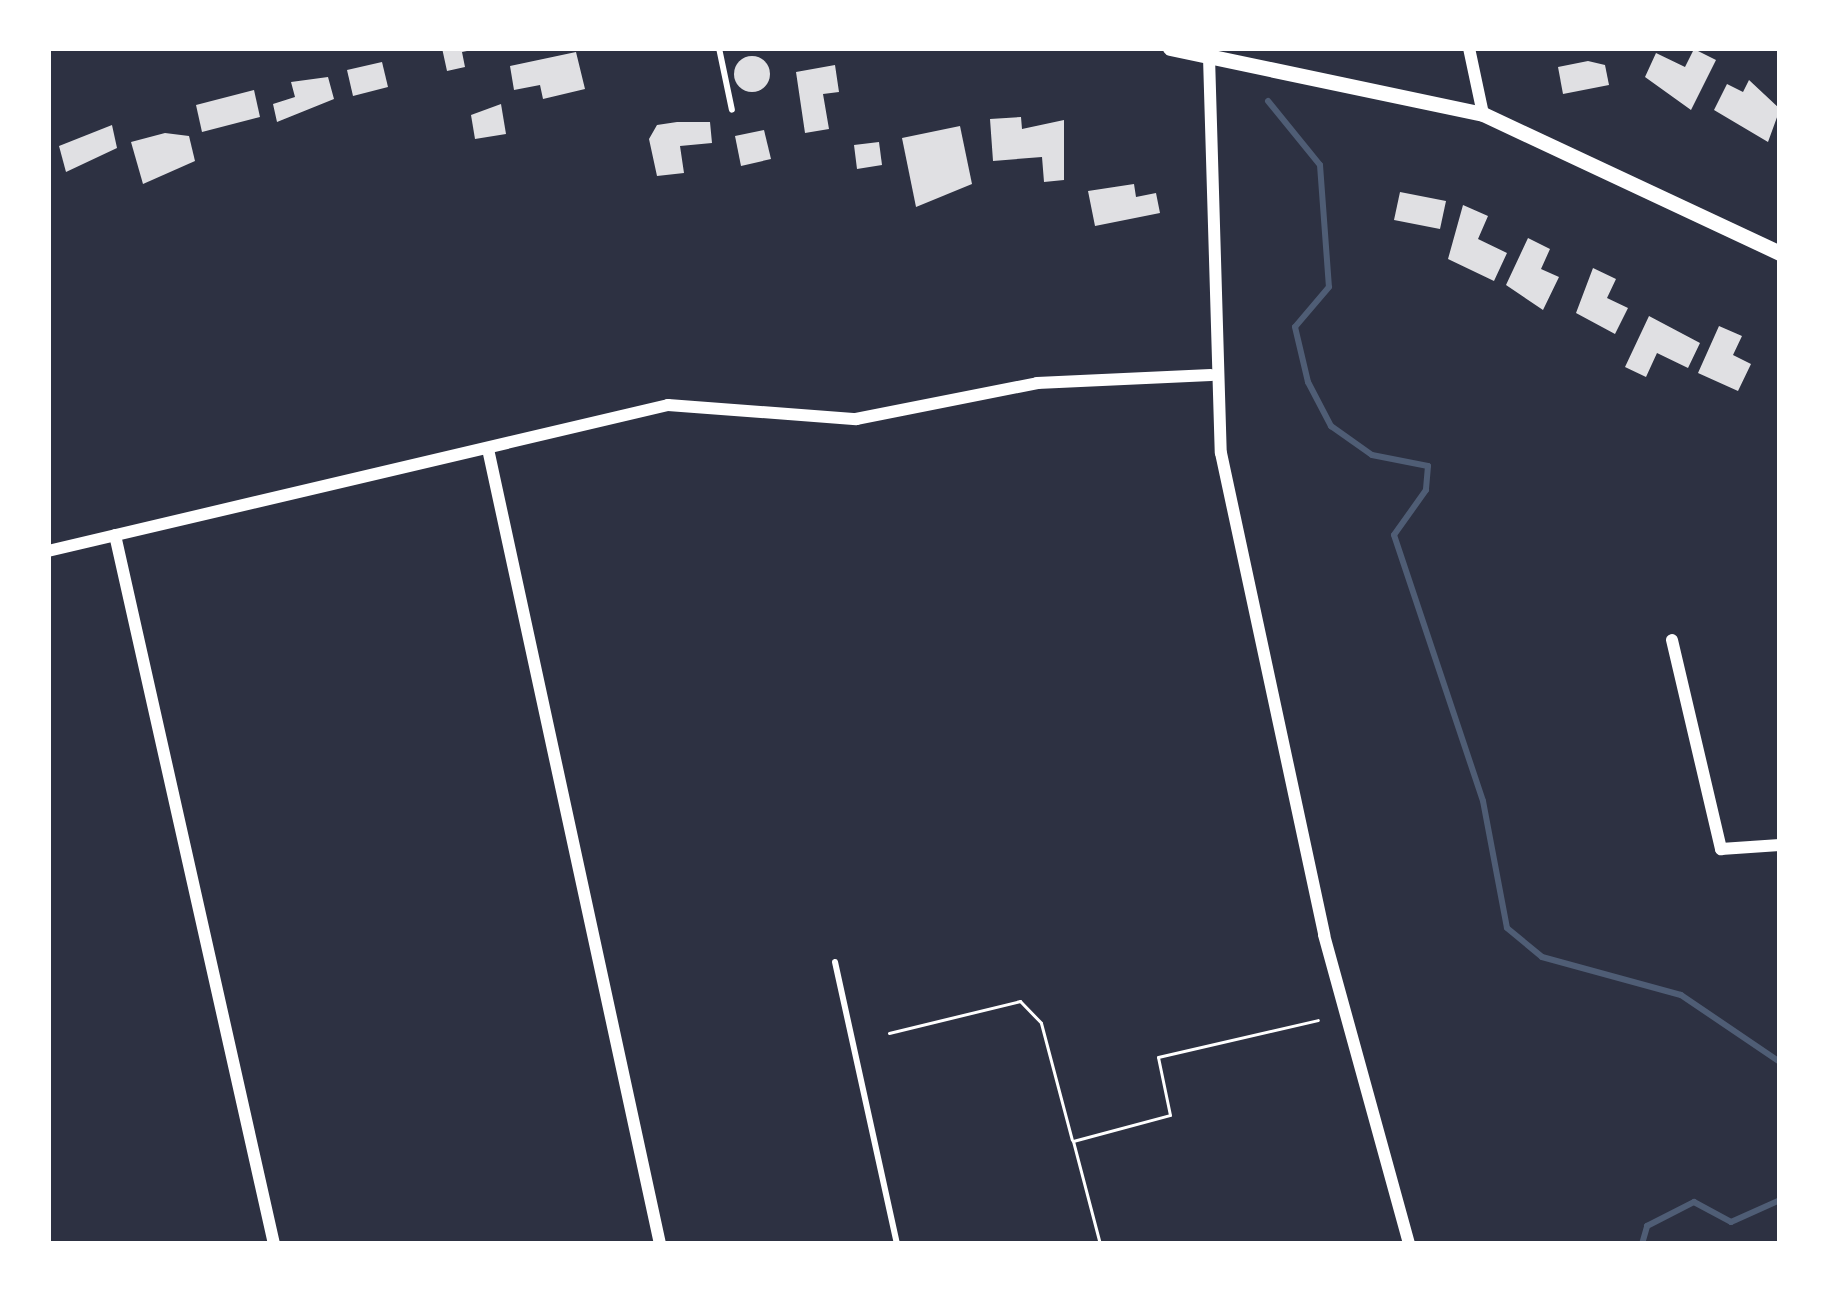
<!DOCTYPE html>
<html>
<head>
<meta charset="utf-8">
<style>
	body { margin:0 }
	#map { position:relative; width:1828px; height:1292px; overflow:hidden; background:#2d3142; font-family:Barlow,sans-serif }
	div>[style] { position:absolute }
	.stream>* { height:6px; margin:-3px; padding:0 3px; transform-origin:3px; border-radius:3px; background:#4f5d75 }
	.building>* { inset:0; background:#e0e0e3 }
	.round { border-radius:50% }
	.path>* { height:3px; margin:-1.5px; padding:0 1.5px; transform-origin:1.5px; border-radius:1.5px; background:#fff }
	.service>* { height:6px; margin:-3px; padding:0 3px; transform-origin:3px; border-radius:3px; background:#fff }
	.minor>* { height:12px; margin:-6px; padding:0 6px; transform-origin:6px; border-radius:6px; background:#fff }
	.tertiary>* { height:15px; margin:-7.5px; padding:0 7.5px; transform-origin:7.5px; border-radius:7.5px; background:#fff }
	span { translate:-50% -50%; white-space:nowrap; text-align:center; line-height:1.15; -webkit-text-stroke:12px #fff; paint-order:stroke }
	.frame { position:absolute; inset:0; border:51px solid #fff; pointer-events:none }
</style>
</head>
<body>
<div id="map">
	<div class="stream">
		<div style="left:1268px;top:101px;width:82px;rotate:50.9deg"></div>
		<div style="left:1320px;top:165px;width:122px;rotate:85.8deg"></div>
		<div style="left:1329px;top:287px;width:52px;rotate:130.4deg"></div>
		<div style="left:1295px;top:327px;width:57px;rotate:76.7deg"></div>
		<div style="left:1308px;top:382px;width:50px;rotate:62.4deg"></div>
		<div style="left:1331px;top:426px;width:50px;rotate:35.3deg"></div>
		<div style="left:1372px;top:455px;width:57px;rotate:11.1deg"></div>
		<div style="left:1428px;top:466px;width:24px;rotate:95deg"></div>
		<div style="left:1426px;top:490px;width:55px;rotate:125.4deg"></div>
		<div style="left:1394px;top:535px;width:280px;rotate:71.5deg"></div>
		<div style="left:1483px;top:801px;width:129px;rotate:79.3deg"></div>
		<div style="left:1507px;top:928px;width:45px;rotate:39.6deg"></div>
		<div style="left:1542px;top:957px;width:144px;rotate:15.3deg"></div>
		<div style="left:1681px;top:995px;width:120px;rotate:34.1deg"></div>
		<div style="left:1642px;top:1244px;width:19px;rotate:-74deg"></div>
		<div style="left:1647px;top:1226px;width:53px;rotate:-27.1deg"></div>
		<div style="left:1694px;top:1202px;width:42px;rotate:28.4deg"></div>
		<div style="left:1731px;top:1222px;width:54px;rotate:-24.2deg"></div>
	</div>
	<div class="building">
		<div style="clip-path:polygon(442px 48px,472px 48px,472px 50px,462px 52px,465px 67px,447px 71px)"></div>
		<div style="clip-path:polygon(1694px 49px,1716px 60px,1691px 110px,1645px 77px,1656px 53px,1685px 67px)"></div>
		<div style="clip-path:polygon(576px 52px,585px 89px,543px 99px,540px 85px,514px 90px,510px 66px)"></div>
		<div class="round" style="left:734px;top:56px;width:36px;height:36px"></div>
		<div style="clip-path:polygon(1588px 61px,1605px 65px,1609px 85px,1563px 94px,1558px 67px)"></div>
		<div style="clip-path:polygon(382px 62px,388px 87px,353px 96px,347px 70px)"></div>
		<div style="clip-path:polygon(835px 65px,839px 92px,823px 94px,829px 129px,805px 133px,796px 72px)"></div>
		<div style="clip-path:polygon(328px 77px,334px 99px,277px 122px,273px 104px,295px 97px,291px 82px)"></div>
		<div style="clip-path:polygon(1749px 80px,1780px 109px,1768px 142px,1714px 110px,1727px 84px,1743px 92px)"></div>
		<div style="clip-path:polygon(254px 90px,260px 117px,202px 132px,196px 105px)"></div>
		<div style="clip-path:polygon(501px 104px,506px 134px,475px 139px,471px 115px)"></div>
		<div style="clip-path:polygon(1021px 117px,1022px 129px,1064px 120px,1064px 180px,1044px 182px,1042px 157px,993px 161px,990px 119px)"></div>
		<div style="clip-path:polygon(677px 122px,710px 122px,712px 143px,680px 146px,684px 173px,657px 176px,649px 139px,657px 125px)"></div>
		<div style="clip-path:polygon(112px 125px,117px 148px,66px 172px,59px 146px)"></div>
		<div style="clip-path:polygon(960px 126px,972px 184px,916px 207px,902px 138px)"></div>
		<div style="clip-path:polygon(764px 130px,771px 159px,741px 166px,735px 136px)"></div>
		<div style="clip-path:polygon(165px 133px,189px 136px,195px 161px,143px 184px,131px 142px)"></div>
		<div style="clip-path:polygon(879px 142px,882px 165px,857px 169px,854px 145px)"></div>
		<div style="clip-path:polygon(1134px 184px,1136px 197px,1156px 193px,1160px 213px,1095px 226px,1088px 191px)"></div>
		<div style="clip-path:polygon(1400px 192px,1446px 201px,1440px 229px,1394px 220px)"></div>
		<div style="clip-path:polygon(1463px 205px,1488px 216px,1478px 239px,1507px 253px,1494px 281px,1448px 259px)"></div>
		<div style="clip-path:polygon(1528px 238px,1550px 249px,1541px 269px,1559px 277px,1543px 310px,1506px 285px)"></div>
		<div style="clip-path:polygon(1593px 268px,1616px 279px,1607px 298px,1628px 308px,1615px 334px,1576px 313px)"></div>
		<div style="clip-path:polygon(1649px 316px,1700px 343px,1688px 368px,1657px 353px,1646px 377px,1625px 367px)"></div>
		<div style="clip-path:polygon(1719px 326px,1742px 336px,1733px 355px,1751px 364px,1738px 391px,1698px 373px)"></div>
	</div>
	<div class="path">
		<div style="left:889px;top:1033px;width:135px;rotate:-13.7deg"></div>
		<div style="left:1020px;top:1001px;width:30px;rotate:46deg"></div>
		<div style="left:1041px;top:1023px;width:121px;rotate:75.2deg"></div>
		<div style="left:1100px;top:1244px;width:106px;rotate:-104.7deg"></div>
		<div style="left:1073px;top:1141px;width:100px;rotate:-15deg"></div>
		<div style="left:1170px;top:1115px;width:59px;rotate:-101.7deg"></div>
		<div style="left:1158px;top:1057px;width:164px;rotate:-13deg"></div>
	</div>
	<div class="service">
		<div style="left:719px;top:48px;width:63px;rotate:78.2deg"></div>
		<div style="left:835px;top:962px;width:289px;rotate:77.6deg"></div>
	</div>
	<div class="minor">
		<div style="left:1469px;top:48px;width:67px;rotate:78deg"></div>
		<div style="left:1209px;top:57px;width:396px;rotate:88.3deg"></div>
		<div style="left:1221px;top:453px;width:493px;rotate:77.9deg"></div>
		<div style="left:1324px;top:935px;width:320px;rotate:74.6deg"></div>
		<div style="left:488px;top:449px;width:813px;rotate:77.79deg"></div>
		<div style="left:115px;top:535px;width:727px;rotate:77.36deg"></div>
		<div style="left:48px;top:551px;width:637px;rotate:-13.25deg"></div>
		<div style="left:668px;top:405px;width:189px;rotate:4.3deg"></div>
		<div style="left:856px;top:419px;width:185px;rotate:-11.2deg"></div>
		<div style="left:1037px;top:383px;width:174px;rotate:-2.6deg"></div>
		<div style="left:1672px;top:640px;width:215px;rotate:76.8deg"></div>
		<div style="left:1721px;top:849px;width:59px;rotate:-3.9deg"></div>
	</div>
	<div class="tertiary">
		<div style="left:1170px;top:48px;width:320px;rotate:11.9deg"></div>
		<div style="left:1483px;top:114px;width:328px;rotate:25.1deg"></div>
	</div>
	<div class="frame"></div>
</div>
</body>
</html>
